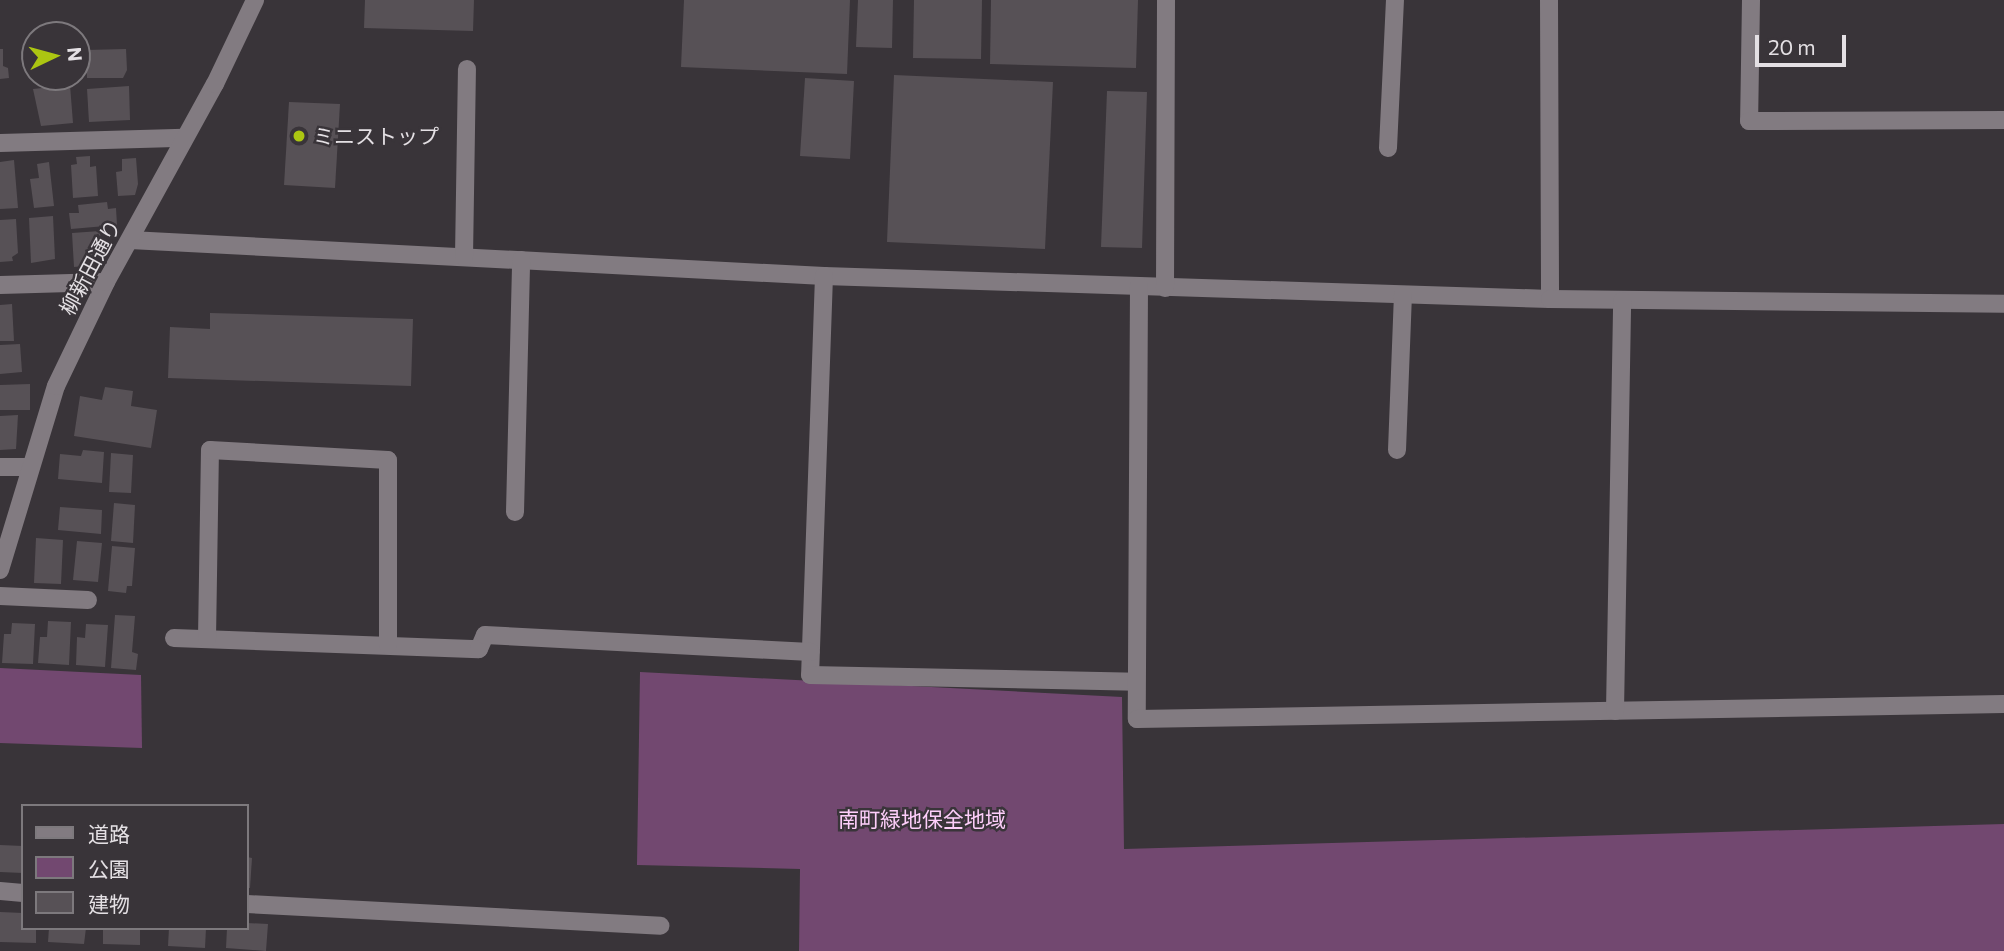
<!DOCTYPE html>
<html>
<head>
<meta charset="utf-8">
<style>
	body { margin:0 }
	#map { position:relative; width:2004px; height:951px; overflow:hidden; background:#393439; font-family:Commissioner,"Noto Sans JP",sans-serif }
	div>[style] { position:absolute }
	.green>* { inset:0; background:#724870 }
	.building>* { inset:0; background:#575156 }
	.minor>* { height:18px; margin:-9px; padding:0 9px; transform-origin:9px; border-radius:9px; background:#827b81 }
	.dots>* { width:19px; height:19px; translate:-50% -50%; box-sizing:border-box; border:4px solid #393439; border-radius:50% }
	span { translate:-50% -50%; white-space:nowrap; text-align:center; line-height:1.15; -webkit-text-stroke:5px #393439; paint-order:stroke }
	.poi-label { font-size:21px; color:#e4e0e4 }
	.left { translate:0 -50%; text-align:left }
	.street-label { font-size:21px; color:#e4e0e4 }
	.park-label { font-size:21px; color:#fdcefa }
	.legend { position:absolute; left:21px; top:804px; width:228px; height:126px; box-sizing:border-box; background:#393439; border:2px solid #7d797d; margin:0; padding:9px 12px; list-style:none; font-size:21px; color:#e4e0e4 }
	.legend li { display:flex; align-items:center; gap:14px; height:35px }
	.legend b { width:35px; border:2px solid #7d797d }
	.north { position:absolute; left:21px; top:21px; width:70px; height:70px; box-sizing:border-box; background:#393439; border:2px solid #7d797d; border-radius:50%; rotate:85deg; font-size:19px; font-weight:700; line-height:28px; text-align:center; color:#e4e0e4 }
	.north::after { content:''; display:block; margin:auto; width:24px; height:32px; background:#acc612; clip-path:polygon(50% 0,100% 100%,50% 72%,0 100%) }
	.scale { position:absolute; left:1755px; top:35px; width:91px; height:32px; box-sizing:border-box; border:4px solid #e4e0e4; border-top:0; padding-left:9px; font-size:21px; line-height:24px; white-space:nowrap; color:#e4e0e4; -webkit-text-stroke:5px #393439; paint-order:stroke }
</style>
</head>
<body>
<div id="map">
	<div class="green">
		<div style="clip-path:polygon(0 668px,141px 675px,142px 748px,0 743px)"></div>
		<div style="clip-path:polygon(640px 672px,1122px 697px,1124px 849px,2004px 824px,2004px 951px,799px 951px,800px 869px,637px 865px)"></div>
	</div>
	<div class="building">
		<div style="clip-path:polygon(365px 0,474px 0,473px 31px,364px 28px)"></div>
		<div style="clip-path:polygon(684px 0,850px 0,847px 74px,681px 67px)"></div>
		<div style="clip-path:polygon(858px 0,893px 0,892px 48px,856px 47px)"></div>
		<div style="clip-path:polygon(914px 0,982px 0,981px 59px,913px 58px)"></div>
		<div style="clip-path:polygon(991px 0,1138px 0,1136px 68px,990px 64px)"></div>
		<div style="clip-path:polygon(0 49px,3px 49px,3px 66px,8px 68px,9px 78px,0 79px)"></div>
		<div style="clip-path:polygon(126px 49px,127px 70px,123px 78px,87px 78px,86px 50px)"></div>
		<div style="clip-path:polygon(894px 75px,1053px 82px,1045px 249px,887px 242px)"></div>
		<div style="clip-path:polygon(805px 78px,854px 81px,850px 159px,800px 156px)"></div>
		<div style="clip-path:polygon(70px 85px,73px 123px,41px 126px,33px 89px)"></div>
		<div style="clip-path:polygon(129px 86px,130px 120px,89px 122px,87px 89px)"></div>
		<div style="clip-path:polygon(1107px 91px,1147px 92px,1142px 248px,1101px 247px)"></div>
		<div style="clip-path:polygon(289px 102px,340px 104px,335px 188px,284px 185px)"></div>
		<div style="clip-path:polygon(90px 156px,90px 167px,96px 166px,98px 196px,73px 198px,71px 165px,77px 164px,76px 157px)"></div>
		<div style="clip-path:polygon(136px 158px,138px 184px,135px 195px,118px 196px,116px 172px,122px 171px,122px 159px)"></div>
		<div style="clip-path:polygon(14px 160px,18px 208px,0 209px,0 162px)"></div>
		<div style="clip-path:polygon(49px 162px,54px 206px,34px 208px,30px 179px,39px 178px,37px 164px)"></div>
		<div style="clip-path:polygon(107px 202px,108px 209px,116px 208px,117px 225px,71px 229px,69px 213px,79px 213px,78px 205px)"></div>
		<div style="clip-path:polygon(53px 216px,55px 259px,31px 263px,29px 218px)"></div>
		<div style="clip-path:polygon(16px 219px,18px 253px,12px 257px,13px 261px,0 262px,0 220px)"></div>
		<div style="clip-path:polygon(100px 231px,102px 256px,94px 256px,94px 265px,74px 267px,72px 233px)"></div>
		<div style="clip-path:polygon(12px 304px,14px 341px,0 341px,0 305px)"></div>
		<div style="clip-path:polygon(210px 313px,413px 319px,411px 386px,168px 378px,170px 327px,210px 329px)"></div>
		<div style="clip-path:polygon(20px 344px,22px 372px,0 374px,0 345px)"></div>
		<div style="clip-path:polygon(30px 384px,30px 410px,0 410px,0 385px)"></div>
		<div style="clip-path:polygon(105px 387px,133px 391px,131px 406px,157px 410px,151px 448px,74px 436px,80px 396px,102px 400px)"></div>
		<div style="clip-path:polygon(18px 415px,16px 449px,0 450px,0 416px)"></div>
		<div style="clip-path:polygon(83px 450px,104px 452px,102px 483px,58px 479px,60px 454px,81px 456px)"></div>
		<div style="clip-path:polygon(111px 453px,133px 455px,131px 493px,109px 492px)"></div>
		<div style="clip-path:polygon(114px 503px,135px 505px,133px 543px,111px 541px)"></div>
		<div style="clip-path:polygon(60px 507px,102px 510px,101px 534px,58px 530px)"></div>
		<div style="clip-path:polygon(36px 538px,63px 540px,61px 584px,34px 583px)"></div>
		<div style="clip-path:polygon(77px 541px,102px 543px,98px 582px,73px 580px)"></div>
		<div style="clip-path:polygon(112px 546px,135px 548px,132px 586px,127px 586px,126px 593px,108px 591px)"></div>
		<div style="clip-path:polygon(115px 615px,135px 616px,132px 652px,138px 654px,136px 670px,111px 668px)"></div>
		<div style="clip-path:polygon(48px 621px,71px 622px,69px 665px,38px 663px,40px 637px,47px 637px)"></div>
		<div style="clip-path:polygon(12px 623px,35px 624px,33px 664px,2px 663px,4px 634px,11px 634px)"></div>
		<div style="clip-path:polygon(86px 624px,108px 625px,105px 667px,76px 665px,77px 637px,85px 638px)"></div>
		<div style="clip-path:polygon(0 845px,23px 846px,23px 873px,0 872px)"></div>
		<div style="clip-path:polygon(247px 857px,252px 858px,250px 888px,247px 888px)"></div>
		<div style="clip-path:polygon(0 912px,23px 913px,23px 928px,36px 928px,36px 943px,0 942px)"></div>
		<div style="clip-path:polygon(247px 923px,268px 924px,266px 951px,226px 948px,227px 928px,247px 928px)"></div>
		<div style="clip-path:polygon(49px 928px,86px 928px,84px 944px,48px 942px)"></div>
		<div style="clip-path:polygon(103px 928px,140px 928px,140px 945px,103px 944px)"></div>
		<div style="clip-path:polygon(169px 928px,206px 928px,205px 948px,168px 946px)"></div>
	</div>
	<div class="minor">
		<div style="left:1549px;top:0;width:299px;rotate:89.8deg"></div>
		<div style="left:1751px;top:0;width:121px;rotate:90.9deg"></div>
		<div style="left:1749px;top:121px;width:255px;rotate:-0.2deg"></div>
		<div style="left:0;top:143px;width:184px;rotate:-1.6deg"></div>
		<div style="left:1388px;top:148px;width:148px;rotate:-87.3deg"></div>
		<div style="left:130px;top:240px;width:695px;rotate:2.97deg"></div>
		<div style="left:824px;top:276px;width:726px;rotate:1.81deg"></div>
		<div style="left:1550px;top:299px;width:454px;rotate:0.6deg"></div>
		<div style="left:464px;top:257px;width:188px;rotate:-89.1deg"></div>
		<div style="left:824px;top:276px;width:399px;rotate:92deg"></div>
		<div style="left:810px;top:675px;width:326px;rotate:1.2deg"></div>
		<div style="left:0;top:285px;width:106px;rotate:-1.6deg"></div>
		<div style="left:1139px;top:286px;width:433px;rotate:90.3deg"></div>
		<div style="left:1137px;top:719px;width:867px;rotate:-0.99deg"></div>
		<div style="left:1165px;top:288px;width:288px;rotate:-89.8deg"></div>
		<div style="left:1397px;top:450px;width:155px;rotate:-87.8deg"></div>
		<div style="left:0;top:467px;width:29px"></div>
		<div style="left:515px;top:512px;width:252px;rotate:-88.6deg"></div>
		<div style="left:0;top:570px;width:192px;rotate:-73.1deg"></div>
		<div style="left:56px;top:386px;width:115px;rotate:-64.3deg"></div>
		<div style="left:106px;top:282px;width:226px;rotate:-61.2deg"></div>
		<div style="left:215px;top:84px;width:93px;rotate:-64.5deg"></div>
		<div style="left:0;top:596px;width:88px;rotate:2.6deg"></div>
		<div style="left:174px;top:638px;width:305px;rotate:2.1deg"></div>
		<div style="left:479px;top:649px;width:15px;rotate:-67deg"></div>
		<div style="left:485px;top:635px;width:326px;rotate:3deg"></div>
		<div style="left:207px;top:639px;width:189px;rotate:-89.1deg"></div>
		<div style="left:210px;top:450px;width:178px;rotate:3.2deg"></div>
		<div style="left:388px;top:460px;width:185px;rotate:90deg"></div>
		<div style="left:1615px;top:711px;width:410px;rotate:-89deg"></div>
		<div style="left:0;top:891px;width:23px;rotate:5deg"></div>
		<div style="left:247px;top:904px;width:414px;rotate:3deg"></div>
	</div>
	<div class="dots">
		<div style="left:299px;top:136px;background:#acc612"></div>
	</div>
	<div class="poi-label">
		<span class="left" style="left:313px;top:136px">ミニストップ</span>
	</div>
	<div class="street-label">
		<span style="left:90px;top:267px;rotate:-62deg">柳新田通り</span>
	</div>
	<div class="park-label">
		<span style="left:922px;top:819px">南町緑地保全地域</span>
	</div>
	<ul class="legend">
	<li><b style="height:9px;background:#827b81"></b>道路</li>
	<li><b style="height:19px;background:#724870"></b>公園</li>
	<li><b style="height:19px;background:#575156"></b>建物</li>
	</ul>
	<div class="north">N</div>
	<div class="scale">20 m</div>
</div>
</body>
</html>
